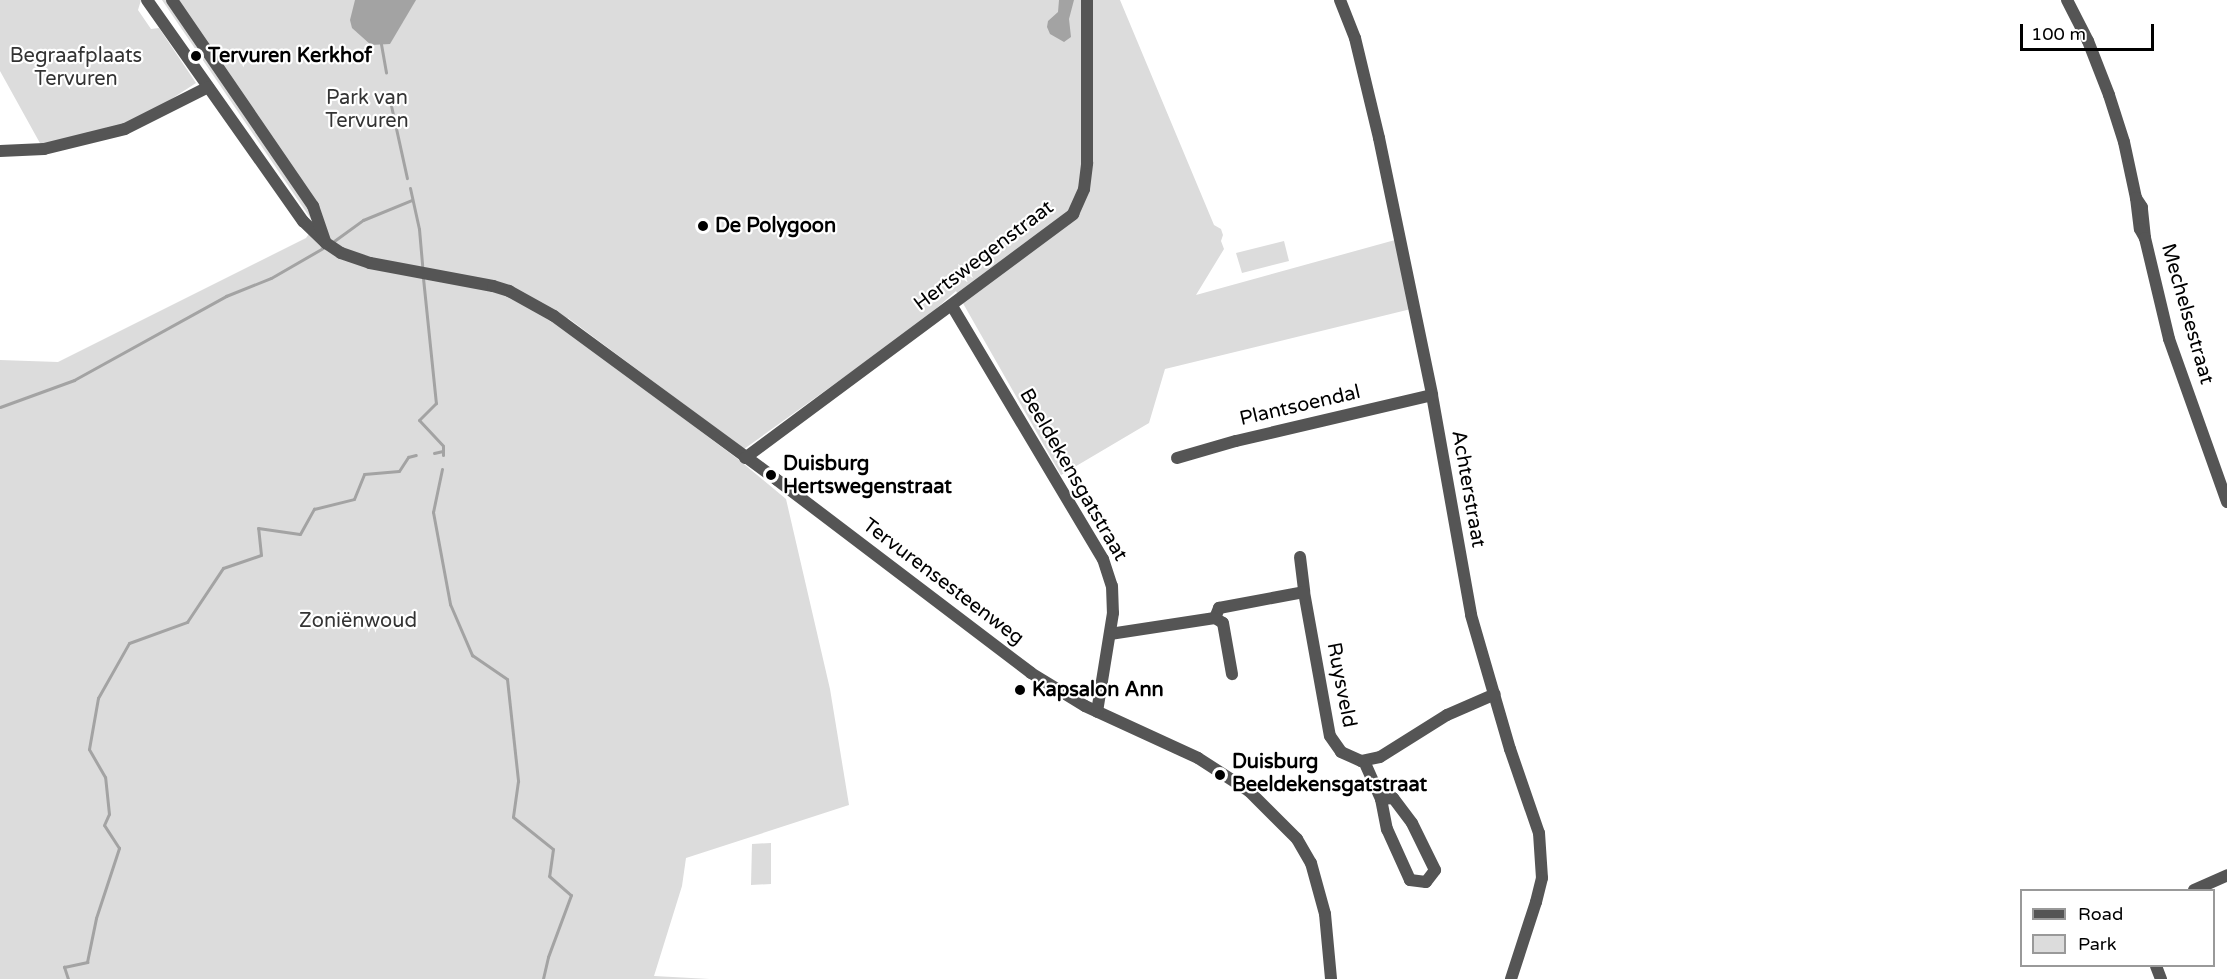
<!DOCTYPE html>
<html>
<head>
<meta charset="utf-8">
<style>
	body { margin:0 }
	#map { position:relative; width:2227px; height:979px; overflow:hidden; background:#fff; font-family:"Varela Round",sans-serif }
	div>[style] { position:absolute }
	.green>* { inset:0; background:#dcdcdc }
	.water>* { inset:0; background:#a3a3a3 }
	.stream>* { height:3px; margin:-1.5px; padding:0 1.5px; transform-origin:1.5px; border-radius:1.5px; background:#a3a3a3 }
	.minor>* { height:12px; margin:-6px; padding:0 6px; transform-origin:6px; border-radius:6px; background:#555 }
	.dots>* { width:16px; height:16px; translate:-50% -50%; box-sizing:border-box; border:3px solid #fff; border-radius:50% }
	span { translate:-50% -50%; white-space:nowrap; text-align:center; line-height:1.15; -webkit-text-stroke:4.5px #fff; paint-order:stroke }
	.park-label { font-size:20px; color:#333 }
	.poi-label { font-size:20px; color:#000; font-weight:700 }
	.left { translate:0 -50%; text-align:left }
	.street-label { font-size:20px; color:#000 }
	.legend { position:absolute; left:2020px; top:889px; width:195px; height:78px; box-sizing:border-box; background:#fff; border:2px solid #999; margin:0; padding:8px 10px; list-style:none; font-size:18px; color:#000 }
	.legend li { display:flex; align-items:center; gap:12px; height:30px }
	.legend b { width:30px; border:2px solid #999 }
	.scale { position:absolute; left:2020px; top:24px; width:134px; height:27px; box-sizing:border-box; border:3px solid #000; border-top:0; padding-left:8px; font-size:18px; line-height:21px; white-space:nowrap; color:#000; -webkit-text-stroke:4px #fff; paint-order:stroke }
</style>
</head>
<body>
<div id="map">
	<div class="green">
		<div style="clip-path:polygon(0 0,141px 0,138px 10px,151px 29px,159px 28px,196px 83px,139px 120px,41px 145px,0 71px)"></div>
		<div style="clip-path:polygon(162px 0,1120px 0,1214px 225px,1221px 229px,1223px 235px,1221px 241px,1224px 249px,1196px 295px,1395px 240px,1411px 309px,1165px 369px,1149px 423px,1061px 475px,956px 291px,921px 322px,744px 449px,568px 318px,563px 328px,739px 460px,786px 499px,830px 689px,849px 805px,686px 858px,682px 886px,654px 976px,710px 979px,0 979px,0 360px,58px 362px,306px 238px,315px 225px)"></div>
		<div style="clip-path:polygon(1284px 241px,1289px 261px,1242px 273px,1236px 253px)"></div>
		<div style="clip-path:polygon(771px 843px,771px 884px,751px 885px,752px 844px)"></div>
	</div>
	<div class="water">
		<div style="clip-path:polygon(355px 0,416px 0,390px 44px,371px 45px,352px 28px,350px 20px)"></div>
		<div style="clip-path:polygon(1059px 0,1074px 0,1069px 19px,1071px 37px,1064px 42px,1050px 34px,1047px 27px,1048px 21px,1058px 12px)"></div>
	</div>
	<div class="stream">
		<div style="left:381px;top:44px;width:29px;rotate:80deg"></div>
		<div style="left:390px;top:101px;width:79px;rotate:77.6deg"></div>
		<div style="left:410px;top:188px;width:42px;rotate:77.6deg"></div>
		<div style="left:419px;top:229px;width:37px;rotate:85deg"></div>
		<div style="left:334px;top:241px;width:36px;rotate:-36deg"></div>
		<div style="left:363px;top:220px;width:53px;rotate:-22.2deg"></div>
		<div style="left:423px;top:278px;width:126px;rotate:84.1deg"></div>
		<div style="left:436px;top:403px;width:24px;rotate:135deg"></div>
		<div style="left:419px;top:420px;width:35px;rotate:47deg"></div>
		<div style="left:443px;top:446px;width:9px;rotate:90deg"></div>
		<div style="left:0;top:407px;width:79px;rotate:-20deg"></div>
		<div style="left:74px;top:380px;width:174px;rotate:-28.9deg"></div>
		<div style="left:226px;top:296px;width:48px;rotate:-21.8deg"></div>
		<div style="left:271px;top:278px;width:60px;rotate:-30deg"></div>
		<div style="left:434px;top:453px;width:9px;rotate:-13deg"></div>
		<div style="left:442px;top:469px;width:44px;rotate:101.8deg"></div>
		<div style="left:433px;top:512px;width:94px;rotate:79.5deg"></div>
		<div style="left:450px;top:604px;width:56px;rotate:66.7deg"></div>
		<div style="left:472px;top:655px;width:42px;rotate:34.4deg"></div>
		<div style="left:507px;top:679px;width:103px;rotate:83.8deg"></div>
		<div style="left:518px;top:781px;width:36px;rotate:98deg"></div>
		<div style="left:513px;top:817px;width:51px;rotate:38.7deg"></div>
		<div style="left:553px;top:849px;width:27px;rotate:98deg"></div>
		<div style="left:549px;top:876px;width:29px;rotate:41deg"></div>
		<div style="left:571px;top:895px;width:66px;rotate:110.4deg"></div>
		<div style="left:548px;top:957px;width:23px;rotate:103deg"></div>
		<div style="left:68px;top:979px;width:13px;rotate:-108deg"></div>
		<div style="left:64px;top:967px;width:24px;rotate:-12deg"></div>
		<div style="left:87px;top:962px;width:45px;rotate:-78.4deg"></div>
		<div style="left:96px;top:918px;width:74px;rotate:-71.8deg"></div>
		<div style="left:119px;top:848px;width:27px;rotate:-123deg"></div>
		<div style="left:104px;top:825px;width:12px;rotate:-66deg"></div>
		<div style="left:109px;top:814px;width:37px;rotate:-96deg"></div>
		<div style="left:105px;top:777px;width:32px;rotate:-120deg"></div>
		<div style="left:89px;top:749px;width:52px;rotate:-80deg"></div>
		<div style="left:98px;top:698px;width:63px;rotate:-60.6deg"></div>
		<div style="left:129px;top:643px;width:62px;rotate:-19.9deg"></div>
		<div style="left:187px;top:622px;width:65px;rotate:-56.3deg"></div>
		<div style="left:223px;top:568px;width:40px;rotate:-18.9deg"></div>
		<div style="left:261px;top:555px;width:27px;rotate:-96deg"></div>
		<div style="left:258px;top:528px;width:42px;rotate:8.1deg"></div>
		<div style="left:300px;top:534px;width:29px;rotate:-61deg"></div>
		<div style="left:314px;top:509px;width:41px;rotate:-14deg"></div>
		<div style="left:354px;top:499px;width:27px;rotate:-68deg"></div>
		<div style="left:364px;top:474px;width:35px;rotate:-5deg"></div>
		<div style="left:399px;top:471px;width:17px;rotate:-57deg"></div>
		<div style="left:408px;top:457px;width:8px;rotate:-14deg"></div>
	</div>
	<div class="minor">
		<div style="left:147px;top:0;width:271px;rotate:54.8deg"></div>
		<div style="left:303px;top:221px;width:32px;rotate:44deg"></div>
		<div style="left:326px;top:243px;width:18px;rotate:34deg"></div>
		<div style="left:341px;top:253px;width:31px;rotate:19deg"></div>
		<div style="left:370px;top:263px;width:125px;rotate:10.6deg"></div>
		<div style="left:493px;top:286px;width:17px;rotate:17deg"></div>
		<div style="left:509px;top:291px;width:51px;rotate:29.1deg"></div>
		<div style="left:554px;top:316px;width:277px;rotate:36.3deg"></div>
		<div style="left:777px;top:480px;width:319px;rotate:37.2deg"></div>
		<div style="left:1031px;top:673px;width:63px;rotate:31.4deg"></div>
		<div style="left:1085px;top:706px;width:124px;rotate:24.7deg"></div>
		<div style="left:1198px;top:758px;width:61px;rotate:32.9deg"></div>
		<div style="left:1249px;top:791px;width:68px;rotate:45deg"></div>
		<div style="left:1297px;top:839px;width:28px;rotate:60deg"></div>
		<div style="left:1311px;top:863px;width:53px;rotate:74.6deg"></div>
		<div style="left:1325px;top:914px;width:65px;rotate:84.7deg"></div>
		<div style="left:172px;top:0;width:250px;rotate:55.6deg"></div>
		<div style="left:313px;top:206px;width:39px;rotate:71deg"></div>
		<div style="left:1340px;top:0;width:41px;rotate:68.5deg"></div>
		<div style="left:1355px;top:38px;width:103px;rotate:76.5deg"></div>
		<div style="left:1379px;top:138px;width:262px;rotate:78.3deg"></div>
		<div style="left:1432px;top:395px;width:223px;rotate:79.9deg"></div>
		<div style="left:1471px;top:615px;width:140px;rotate:73.8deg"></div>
		<div style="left:1510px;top:749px;width:89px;rotate:71deg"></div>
		<div style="left:1539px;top:833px;width:45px;rotate:86.2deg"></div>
		<div style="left:1542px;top:878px;width:25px;rotate:104deg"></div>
		<div style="left:1536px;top:902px;width:81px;rotate:108deg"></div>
		<div style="left:2067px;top:0;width:46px;rotate:62.9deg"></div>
		<div style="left:2088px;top:41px;width:58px;rotate:68.7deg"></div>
		<div style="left:2109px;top:95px;width:49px;rotate:72.3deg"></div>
		<div style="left:2124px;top:142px;width:57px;rotate:77.9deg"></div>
		<div style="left:0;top:151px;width:44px;rotate:-2.6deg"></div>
		<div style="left:44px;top:149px;width:83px;rotate:-13.9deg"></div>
		<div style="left:125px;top:129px;width:93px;rotate:-26.8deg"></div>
		<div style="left:2145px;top:238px;width:31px;rotate:-96deg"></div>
		<div style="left:2142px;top:207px;width:11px;rotate:-124deg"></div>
		<div style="left:2136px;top:198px;width:31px;rotate:83deg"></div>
		<div style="left:2140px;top:229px;width:10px;rotate:61deg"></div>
		<div style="left:2145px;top:238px;width:104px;rotate:76.6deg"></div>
		<div style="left:2169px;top:339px;width:173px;rotate:70.4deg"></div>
		<div style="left:952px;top:306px;width:295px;rotate:59.2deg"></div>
		<div style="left:1103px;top:559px;width:28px;rotate:72deg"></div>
		<div style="left:1112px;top:586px;width:27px;rotate:88deg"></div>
		<div style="left:1113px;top:613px;width:100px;rotate:99.2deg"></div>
		<div style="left:745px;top:458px;width:409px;rotate:-36.6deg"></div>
		<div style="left:1073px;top:214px;width:27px;rotate:-66deg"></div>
		<div style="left:1084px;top:189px;width:26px;rotate:-83deg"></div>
		<div style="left:1087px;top:163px;width:163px;rotate:-90deg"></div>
		<div style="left:1177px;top:458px;width:61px;rotate:-16.1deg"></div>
		<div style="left:1236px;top:441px;width:201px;rotate:-13.2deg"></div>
		<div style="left:1300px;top:557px;width:35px;rotate:83deg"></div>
		<div style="left:1215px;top:618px;width:9px;rotate:32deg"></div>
		<div style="left:1223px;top:623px;width:52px;rotate:80deg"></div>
		<div style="left:1110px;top:634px;width:106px;rotate:-8.7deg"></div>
		<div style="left:1215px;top:618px;width:11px;rotate:-68deg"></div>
		<div style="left:1219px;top:608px;width:86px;rotate:-10.7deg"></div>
		<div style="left:1304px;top:592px;width:146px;rotate:79.8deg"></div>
		<div style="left:1330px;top:736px;width:19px;rotate:55deg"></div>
		<div style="left:1341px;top:752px;width:22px;rotate:24deg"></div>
		<div style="left:1361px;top:761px;width:19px;rotate:-12deg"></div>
		<div style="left:1380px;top:757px;width:79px;rotate:-32.1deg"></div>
		<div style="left:1447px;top:715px;width:52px;rotate:-23.6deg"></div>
		<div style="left:1364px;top:761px;width:42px;rotate:65.9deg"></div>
		<div style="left:1381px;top:799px;width:31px;rotate:79deg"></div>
		<div style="left:1387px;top:829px;width:56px;rotate:65.7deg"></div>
		<div style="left:1410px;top:880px;width:16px;rotate:7deg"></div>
		<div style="left:1426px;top:882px;width:15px;rotate:-53deg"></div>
		<div style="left:1435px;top:870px;width:52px;rotate:-116.1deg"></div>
		<div style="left:1412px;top:823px;width:31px;rotate:-127deg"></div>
		<div style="left:1393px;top:798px;width:12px;rotate:175deg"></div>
		<div style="left:2194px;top:890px;width:36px;rotate:-24deg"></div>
		<div style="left:2156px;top:966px;width:14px;rotate:69deg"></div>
	</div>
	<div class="dots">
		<div style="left:196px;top:56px;background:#000"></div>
		<div style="left:703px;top:226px;background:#000"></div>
		<div style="left:771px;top:475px;background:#000"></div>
		<div style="left:1020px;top:690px;background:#000"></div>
		<div style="left:1220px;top:775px;background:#000"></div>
	</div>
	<div class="park-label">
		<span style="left:76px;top:68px">Begraafplaats<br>Tervuren</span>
		<span style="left:367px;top:110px">Park van<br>Tervuren</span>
		<span style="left:358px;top:621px">Zoniënwoud</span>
	</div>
	<div class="poi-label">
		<span class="left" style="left:208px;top:56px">Tervuren Kerkhof</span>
		<span class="left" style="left:715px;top:226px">De Polygoon</span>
		<span class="left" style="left:783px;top:476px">Duisburg<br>Hertswegenstraat</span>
		<span class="left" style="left:1032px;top:690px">Kapsalon Ann</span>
		<span class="left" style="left:1232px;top:774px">Duisburg<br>Beeldekensgatstraat</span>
	</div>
	<div class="street-label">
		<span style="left:984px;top:256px;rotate:-37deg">Hertswegenstraat</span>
		<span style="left:2187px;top:314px;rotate:74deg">Mechelsestraat</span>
		<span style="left:1300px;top:406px;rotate:-13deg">Plantsoendal</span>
		<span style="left:1073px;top:475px;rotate:60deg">Beeldekensgatstraat</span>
		<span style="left:1468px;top:489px;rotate:80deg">Achterstraat</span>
		<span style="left:943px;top:582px;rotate:37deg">Tervurensesteenweg</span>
		<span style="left:1341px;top:685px;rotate:79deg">Ruysveld</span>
	</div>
	<ul class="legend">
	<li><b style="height:8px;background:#555"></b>Road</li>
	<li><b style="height:16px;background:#dcdcdc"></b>Park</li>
	</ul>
	<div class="scale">100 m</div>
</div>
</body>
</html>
